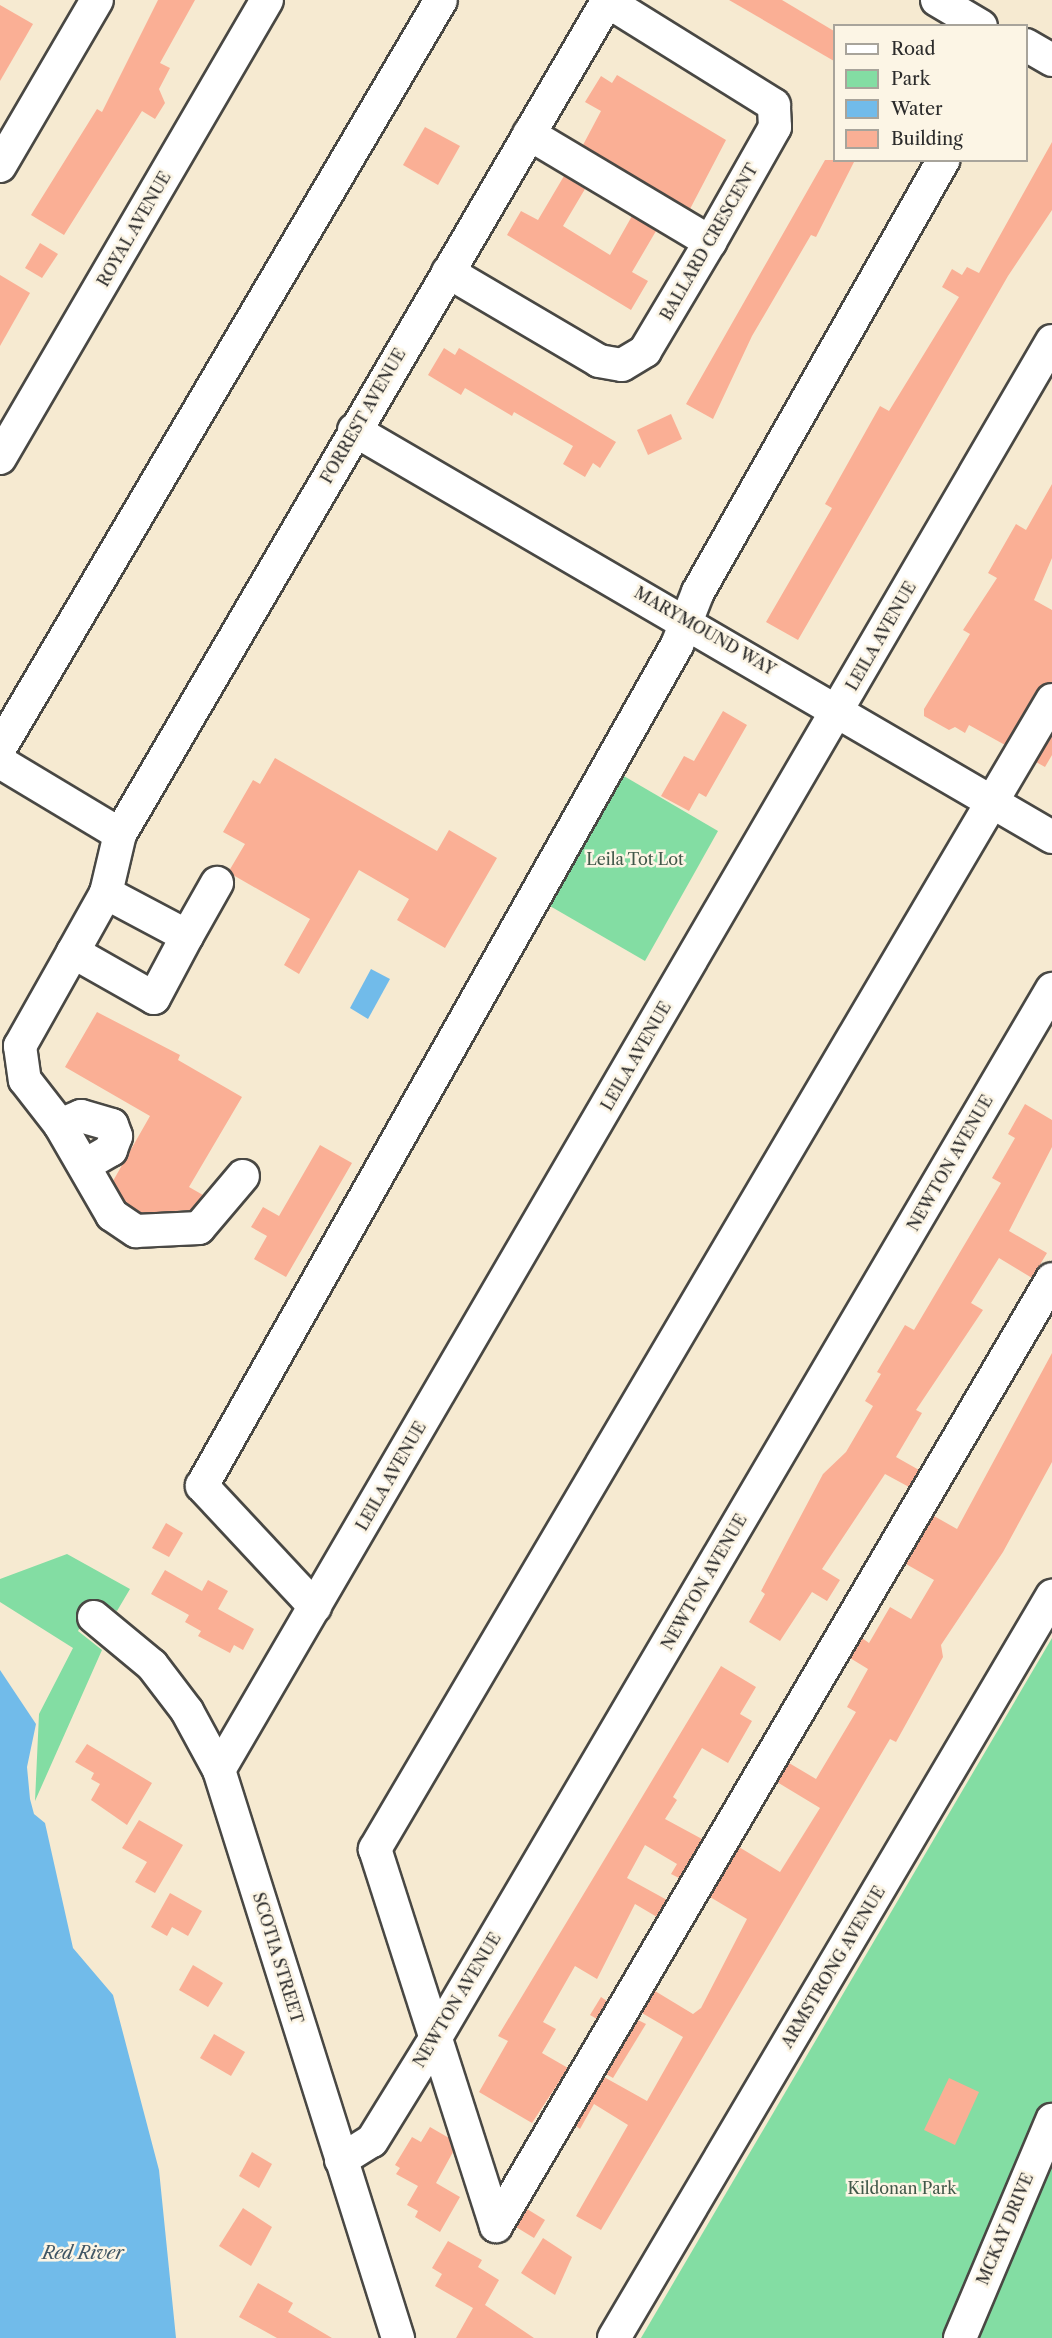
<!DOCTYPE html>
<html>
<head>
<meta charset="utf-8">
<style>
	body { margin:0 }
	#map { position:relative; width:1052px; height:2338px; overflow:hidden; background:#f6ead1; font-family:"Libre Caslon Text",serif }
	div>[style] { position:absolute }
	.green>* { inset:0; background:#83dda3 }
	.water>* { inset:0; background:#71bbea }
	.building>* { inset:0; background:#faaf95 }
	.roads { filter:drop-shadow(2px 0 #494844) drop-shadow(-2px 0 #494844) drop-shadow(0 2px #494844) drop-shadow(0 -2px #494844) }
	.minor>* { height:32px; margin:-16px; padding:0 16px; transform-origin:16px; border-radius:16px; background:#fff }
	span { translate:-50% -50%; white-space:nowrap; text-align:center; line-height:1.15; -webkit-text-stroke:5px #fcf5e5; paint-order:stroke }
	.street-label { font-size:16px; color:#2b2b2b }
	.park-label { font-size:16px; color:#415849 }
	.water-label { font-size:18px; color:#405664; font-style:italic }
	.legend { position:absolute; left:833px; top:24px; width:195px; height:138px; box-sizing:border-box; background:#fcf5e5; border:2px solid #a8a49b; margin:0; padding:8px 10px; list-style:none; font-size:18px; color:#2b2b2b }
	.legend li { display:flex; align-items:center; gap:12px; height:30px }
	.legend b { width:30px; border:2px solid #a8a49b }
</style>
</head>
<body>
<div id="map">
	<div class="green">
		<div style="clip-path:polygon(617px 772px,718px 831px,645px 961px,543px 902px)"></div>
		<div style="clip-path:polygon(67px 1554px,130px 1589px,117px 1611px,95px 1599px,78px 1631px,102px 1650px,35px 1801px,39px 1714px,73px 1648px,0 1602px,0 1579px)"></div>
		<div style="clip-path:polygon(1052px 1638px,1052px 2338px,641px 2338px)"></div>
	</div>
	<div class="water">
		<div style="clip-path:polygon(371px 969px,390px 979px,368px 1019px,350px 1008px)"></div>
		<div style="clip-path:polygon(0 1670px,36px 1724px,27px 1767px,30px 1799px,34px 1814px,45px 1823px,73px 1948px,113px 1995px,159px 2170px,176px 2338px,0 2338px)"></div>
	</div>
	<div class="building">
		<div style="clip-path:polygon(158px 0,195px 0,160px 63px,170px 68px,159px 89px,165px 103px,155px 119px,142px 111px,64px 235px,31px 215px,97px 109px,102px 112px)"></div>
		<div style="clip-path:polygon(729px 0,782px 0,834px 31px,834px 61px)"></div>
		<div style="clip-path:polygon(0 5px,33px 24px,0 81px)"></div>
		<div style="clip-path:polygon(617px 75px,726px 140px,690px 209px,583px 145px,601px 111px,585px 102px,601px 76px,612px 83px)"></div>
		<div style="clip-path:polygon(425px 127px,460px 146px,438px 185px,403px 165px)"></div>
		<div style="clip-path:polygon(1052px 142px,1052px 210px,1008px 276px,798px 640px,766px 622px,832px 508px,825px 504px,880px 406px,889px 411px,959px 297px,942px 287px,952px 269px,962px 275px,967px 267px,979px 273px)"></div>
		<div style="clip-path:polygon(825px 160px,855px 160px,816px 237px,811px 235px,752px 336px,713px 419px,686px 404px)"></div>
		<div style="clip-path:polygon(564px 176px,585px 189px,563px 226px,610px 255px,632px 216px,656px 231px,632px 272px,648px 281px,631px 310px,507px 235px,521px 211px,538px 220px)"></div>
		<div style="clip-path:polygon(40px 243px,58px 254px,42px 278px,25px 268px)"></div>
		<div style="clip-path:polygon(0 275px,30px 293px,0 346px)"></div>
		<div style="clip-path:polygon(444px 348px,455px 355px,459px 348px,616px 442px,600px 468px,593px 463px,585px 477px,563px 464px,573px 446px,514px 412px,512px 416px,465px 388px,461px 395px,428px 375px)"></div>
		<div style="clip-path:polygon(671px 414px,682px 439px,648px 455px,637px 430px)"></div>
		<div style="clip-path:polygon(1052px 484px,1052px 558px,1034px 600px,1052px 610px,1052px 682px,1036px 691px,1005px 745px,969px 725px,965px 733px,955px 727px,949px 730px,924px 716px,924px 709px,970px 634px,963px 630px,997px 578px,988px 573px,1016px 524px,1026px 530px)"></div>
		<div style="clip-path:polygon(723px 711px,747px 725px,706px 797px,699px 793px,689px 811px,661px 796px,684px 756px,694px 761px)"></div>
		<div style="clip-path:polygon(1052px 735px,1052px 755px,1045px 767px,1036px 762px)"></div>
		<div style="clip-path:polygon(275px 758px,437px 851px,449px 830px,497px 858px,445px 948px,397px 920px,409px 899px,359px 870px,299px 974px,284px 965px,310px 919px,233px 875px,229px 871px,245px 844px,223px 832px,253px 780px,260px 784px)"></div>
		<div style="clip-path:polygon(97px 1012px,180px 1055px,178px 1060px,242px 1097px,189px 1187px,203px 1195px,190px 1210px,142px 1213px,125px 1202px,113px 1181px,150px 1116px,65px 1067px)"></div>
		<div style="clip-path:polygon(1025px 1104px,1052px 1120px,1052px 1147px,1009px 1231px,1047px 1253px,1032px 1278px,999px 1258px,971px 1303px,983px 1310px,916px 1410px,922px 1413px,896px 1457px,919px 1470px,909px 1487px,885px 1474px,822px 1569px,840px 1580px,827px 1601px,812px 1592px,780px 1641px,749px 1622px,765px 1594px,761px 1591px,823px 1474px,846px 1452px,873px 1406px,865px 1401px,881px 1374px,877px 1372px,905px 1325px,914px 1330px,1001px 1183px,992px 1178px,1015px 1138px,1008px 1134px)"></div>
		<div style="clip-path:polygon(320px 1145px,352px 1163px,286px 1277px,254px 1259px,267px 1236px,251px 1227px,263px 1207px,279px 1216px)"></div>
		<div style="clip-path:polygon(1052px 1353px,1052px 1462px,1003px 1552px,941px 1645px,943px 1657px,896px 1742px,890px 1739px,601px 2230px,576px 2216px,628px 2125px,594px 2104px,580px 2129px,576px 2126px,604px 2077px,647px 2101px,683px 2037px,642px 2013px,655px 1991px,693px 2014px,701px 2008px,747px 1919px,710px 1897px,739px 1847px,780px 1872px,820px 1808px,777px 1782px,789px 1763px,816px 1779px,856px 1712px,847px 1707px,868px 1669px,850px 1658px,862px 1638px,869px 1643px,890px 1607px,911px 1619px,934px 1580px,906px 1564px,934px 1516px,957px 1529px)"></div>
		<div style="clip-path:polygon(166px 1523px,183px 1533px,169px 1557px,152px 1548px)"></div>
		<div style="clip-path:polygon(165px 1570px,202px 1591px,208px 1580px,228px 1591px,218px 1609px,254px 1629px,243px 1650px,234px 1645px,230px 1653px,198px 1636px,201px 1631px,185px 1622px,189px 1615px,151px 1594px)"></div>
		<div style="clip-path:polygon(721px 1666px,756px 1687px,740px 1714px,752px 1721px,728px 1763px,702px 1748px,673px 1797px,677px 1800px,665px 1819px,702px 1839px,679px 1878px,671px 1874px,677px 1864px,645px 1845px,627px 1878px,667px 1900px,657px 1917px,635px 1904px,597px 1979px,575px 1966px,543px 2022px,556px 2029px,542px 2053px,568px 2068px,532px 2123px,479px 2092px,508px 2041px,498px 2036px)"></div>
		<div style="clip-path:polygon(87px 1744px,152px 1783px,127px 1825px,91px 1800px,100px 1784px,91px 1779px,94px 1773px,75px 1762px)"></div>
		<div style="clip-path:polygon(139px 1820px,183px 1845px,155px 1893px,135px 1882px,147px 1862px,122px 1848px)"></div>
		<div style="clip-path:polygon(170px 1893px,202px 1911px,188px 1936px,172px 1927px,167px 1936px,151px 1927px)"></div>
		<div style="clip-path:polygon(193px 1965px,223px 1983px,208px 2007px,179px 1990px)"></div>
		<div style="clip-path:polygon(601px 1997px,607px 2001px,597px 2019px,590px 2015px)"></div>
		<div style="clip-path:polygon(638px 2020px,646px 2024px,613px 2078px,606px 2074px)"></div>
		<div style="clip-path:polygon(214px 2034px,245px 2052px,231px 2076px,200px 2058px)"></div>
		<div style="clip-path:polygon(949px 2078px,979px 2092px,955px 2145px,924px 2130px)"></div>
		<div style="clip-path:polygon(430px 2127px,449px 2138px,453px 2152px,436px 2183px,460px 2197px,440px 2232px,415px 2217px,418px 2211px,407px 2205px,418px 2186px,396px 2174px,400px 2168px,395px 2165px,412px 2137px,421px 2142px)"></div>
		<div style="clip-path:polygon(252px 2152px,272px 2164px,259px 2188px,239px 2176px)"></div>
		<div style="clip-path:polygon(243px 2208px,272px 2227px,251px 2266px,219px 2246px)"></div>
		<div style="clip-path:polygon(527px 2209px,545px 2220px,534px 2238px,516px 2227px)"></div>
		<div style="clip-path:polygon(543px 2238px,572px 2257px,555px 2295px,521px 2273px)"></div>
		<div style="clip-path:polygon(448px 2241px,482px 2260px,478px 2267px,499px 2280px,485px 2305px,534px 2338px,456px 2338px,473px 2308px,435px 2286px,442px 2274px,432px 2268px)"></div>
		<div style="clip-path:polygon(258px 2283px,293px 2303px,288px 2312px,332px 2338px,277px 2338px,239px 2317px)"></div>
	</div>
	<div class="roads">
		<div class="minor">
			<div style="left:937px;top:0;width:51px;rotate:30.6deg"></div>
			<div style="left:1026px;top:45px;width:30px;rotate:30deg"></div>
			<div style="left:529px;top:134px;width:211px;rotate:30.8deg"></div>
			<div style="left:0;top:166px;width:192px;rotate:-59.7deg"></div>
			<div style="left:448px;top:272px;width:175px;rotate:30.5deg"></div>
			<div style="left:599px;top:361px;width:23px;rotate:10deg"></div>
			<div style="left:622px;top:365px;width:27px;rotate:-31deg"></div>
			<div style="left:645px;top:351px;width:127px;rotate:-59.2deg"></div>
			<div style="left:710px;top:242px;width:132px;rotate:-60.5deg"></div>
			<div style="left:775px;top:127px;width:22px;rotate:-93deg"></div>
			<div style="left:774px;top:105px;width:197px;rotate:-148.1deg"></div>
			<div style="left:354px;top:430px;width:808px;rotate:30.25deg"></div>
			<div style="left:0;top:458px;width:530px;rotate:-59.76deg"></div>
			<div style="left:1052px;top:700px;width:1334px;rotate:120.51deg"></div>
			<div style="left:375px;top:1849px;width:396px;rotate:72.2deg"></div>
			<div style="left:496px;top:2226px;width:1098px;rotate:-59.58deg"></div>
			<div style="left:0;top:748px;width:868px;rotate:-59.48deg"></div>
			<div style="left:0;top:762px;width:140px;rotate:31deg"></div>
			<div style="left:106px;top:893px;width:68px;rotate:119.2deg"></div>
			<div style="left:73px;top:952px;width:93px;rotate:29.6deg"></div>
			<div style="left:154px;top:998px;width:70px;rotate:-62deg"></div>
			<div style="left:187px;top:936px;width:92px;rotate:-152deg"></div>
			<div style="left:106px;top:893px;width:61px;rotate:-76.7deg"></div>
			<div style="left:120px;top:834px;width:966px;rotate:-59.67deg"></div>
			<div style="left:187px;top:936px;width:61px;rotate:-60.5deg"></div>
			<div style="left:73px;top:952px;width:108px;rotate:119.4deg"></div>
			<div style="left:20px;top:1046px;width:34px;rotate:82deg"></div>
			<div style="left:25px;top:1080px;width:57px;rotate:52.1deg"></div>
			<div style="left:60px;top:1125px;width:104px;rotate:60deg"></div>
			<div style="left:112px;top:1215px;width:29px;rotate:34deg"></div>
			<div style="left:136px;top:1231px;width:63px;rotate:-2.7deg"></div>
			<div style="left:199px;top:1228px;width:68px;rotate:-49.8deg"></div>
			<div style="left:60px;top:1125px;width:23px;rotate:-23deg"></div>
			<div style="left:81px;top:1116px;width:32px;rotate:16deg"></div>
			<div style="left:112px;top:1125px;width:12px;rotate:70deg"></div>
			<div style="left:116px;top:1136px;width:15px;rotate:110deg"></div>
			<div style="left:111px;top:1150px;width:30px;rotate:150deg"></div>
			<div style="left:315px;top:1607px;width:166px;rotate:-133deg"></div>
			<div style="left:202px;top:1486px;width:966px;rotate:-60.54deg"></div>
			<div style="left:677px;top:645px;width:57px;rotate:-68.4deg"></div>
			<div style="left:698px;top:592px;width:497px;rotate:-60.4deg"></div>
			<div style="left:94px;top:1617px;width:75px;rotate:39.6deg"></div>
			<div style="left:152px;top:1665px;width:58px;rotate:52.7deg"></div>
			<div style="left:187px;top:1711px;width:67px;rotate:61.5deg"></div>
			<div style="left:219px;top:1770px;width:596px;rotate:72.51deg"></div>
			<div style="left:219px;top:1770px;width:1654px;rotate:-59.76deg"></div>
			<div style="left:341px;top:2160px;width:36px;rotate:-32deg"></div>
			<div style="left:372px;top:2141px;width:120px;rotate:-58.3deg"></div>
			<div style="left:435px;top:2039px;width:1218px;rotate:-59.56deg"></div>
			<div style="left:614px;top:2338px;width:862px;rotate:-59.45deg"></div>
			<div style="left:960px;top:2338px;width:237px;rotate:-67.1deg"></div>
		</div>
	</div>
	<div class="street-label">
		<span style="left:134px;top:229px;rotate:-60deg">ROYAL AVENUE</span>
		<span style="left:709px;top:242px;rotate:-60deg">BALLARD CRESCENT</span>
		<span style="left:363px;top:416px;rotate:-60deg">FORREST AVENUE</span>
		<span style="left:705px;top:631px;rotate:30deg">MARYMOUND WAY</span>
		<span style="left:881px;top:636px;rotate:-60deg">LEILA AVENUE</span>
		<span style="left:636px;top:1056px;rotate:-60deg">LEILA AVENUE</span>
		<span style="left:950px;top:1163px;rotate:-60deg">NEWTON AVENUE</span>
		<span style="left:391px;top:1476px;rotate:-60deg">LEILA AVENUE</span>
		<span style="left:704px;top:1582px;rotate:-60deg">NEWTON AVENUE</span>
		<span style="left:278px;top:1958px;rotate:73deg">SCOTIA STREET</span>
		<span style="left:833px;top:1967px;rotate:-59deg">ARMSTRONG AVENUE</span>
		<span style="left:457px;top:2000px;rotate:-59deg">NEWTON AVENUE</span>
		<span style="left:1005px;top:2229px;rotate:-67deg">MCKAY DRIVE</span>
	</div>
	<div class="park-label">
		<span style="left:635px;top:859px">Leila Tot Lot</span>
		<span style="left:902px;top:2188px">Kildonan Park</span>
	</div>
	<div class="water-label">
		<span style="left:83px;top:2253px">Red River</span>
	</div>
	<ul class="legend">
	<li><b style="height:8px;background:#fff"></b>Road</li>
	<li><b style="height:16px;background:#83dda3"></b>Park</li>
	<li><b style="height:16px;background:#71bbea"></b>Water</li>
	<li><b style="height:16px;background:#faaf95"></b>Building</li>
	</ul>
</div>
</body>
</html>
